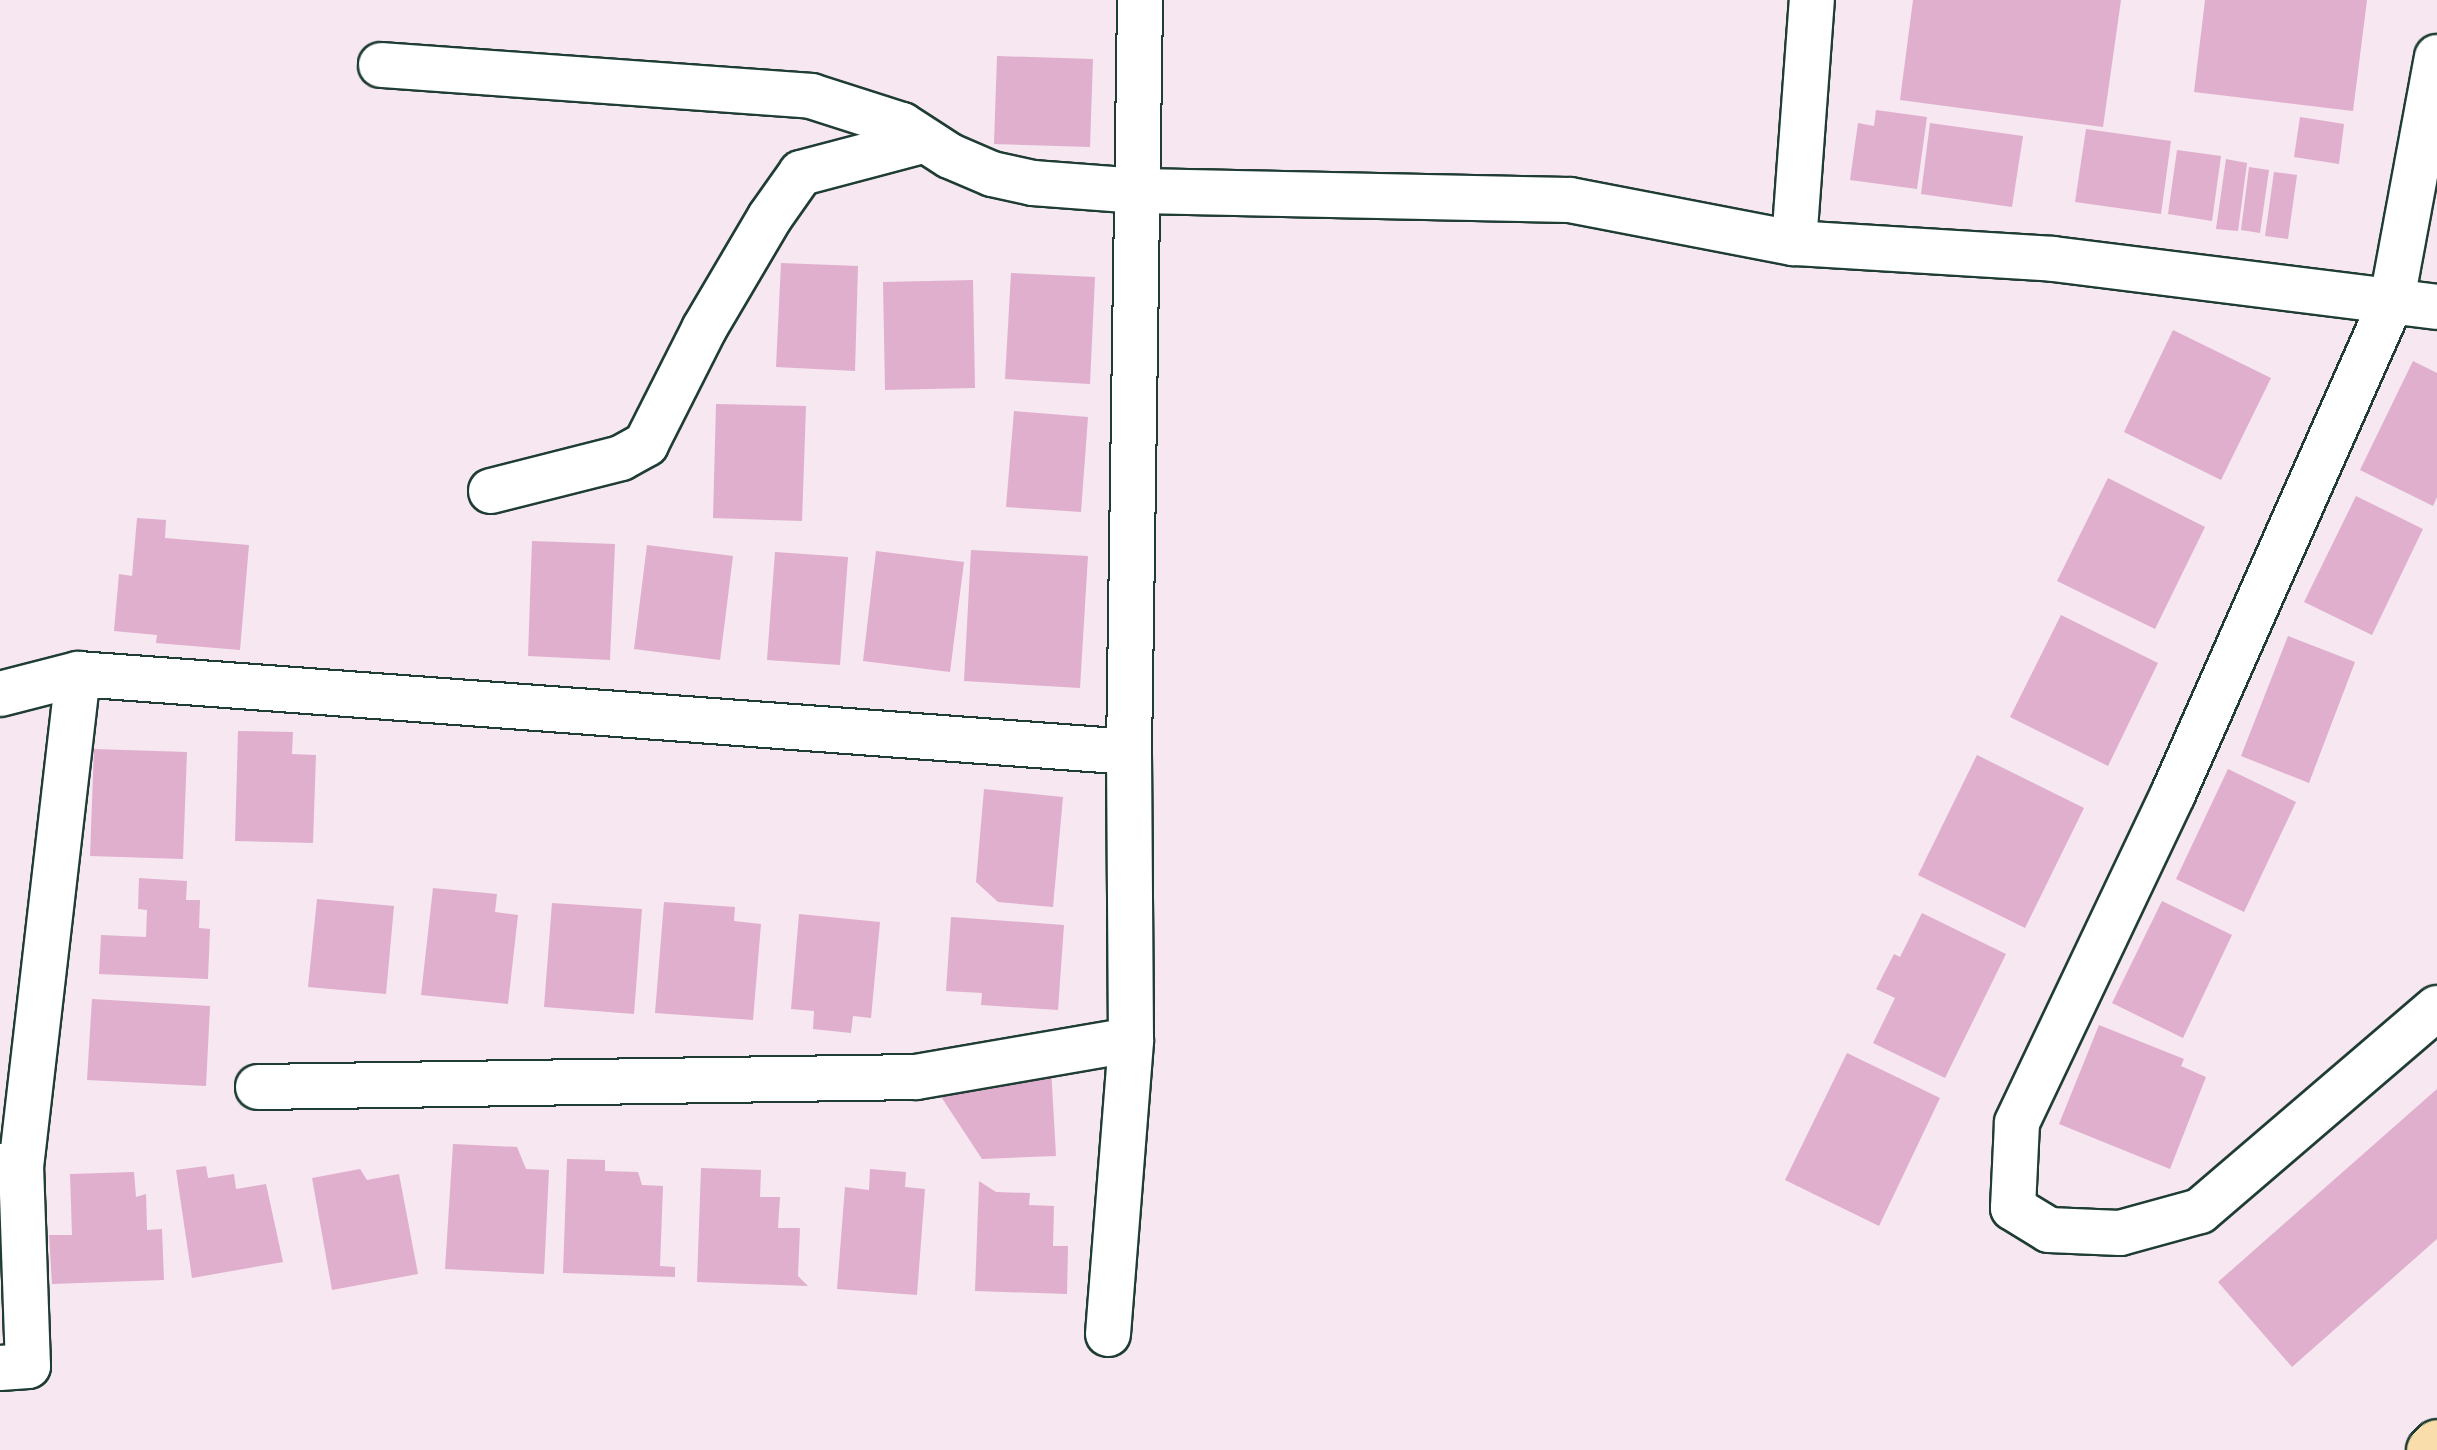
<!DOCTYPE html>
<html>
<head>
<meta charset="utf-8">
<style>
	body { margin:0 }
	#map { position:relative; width:2437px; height:1450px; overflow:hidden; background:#f6e7f0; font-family:"Patrick Hand",sans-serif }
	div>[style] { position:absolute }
	.building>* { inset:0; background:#e0afce }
	.roads { filter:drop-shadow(2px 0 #1f3d34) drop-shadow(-2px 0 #1f3d34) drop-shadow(0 2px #1f3d34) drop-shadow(0 -2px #1f3d34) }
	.minor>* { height:44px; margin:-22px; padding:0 22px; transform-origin:22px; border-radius:22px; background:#fff }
	.highway>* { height:44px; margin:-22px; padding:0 22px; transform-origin:22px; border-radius:22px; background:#f9deab }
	span { translate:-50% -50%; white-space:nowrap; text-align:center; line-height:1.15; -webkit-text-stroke:7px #fff; paint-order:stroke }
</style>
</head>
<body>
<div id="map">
	<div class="building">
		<div style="clip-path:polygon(1913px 0,2121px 0,2103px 127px,1900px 100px)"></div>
		<div style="clip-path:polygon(2205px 0,2367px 0,2353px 111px,2194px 92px)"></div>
		<div style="clip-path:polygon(997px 56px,1093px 59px,1090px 147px,994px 144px)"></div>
		<div style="clip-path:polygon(1876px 110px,1927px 117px,1917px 189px,1850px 180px,1858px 123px,1874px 126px)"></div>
		<div style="clip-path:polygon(2300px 117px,2344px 124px,2339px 164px,2294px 157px)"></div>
		<div style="clip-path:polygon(1930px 123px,2023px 136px,2012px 207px,1921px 194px)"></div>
		<div style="clip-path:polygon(2086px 129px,2171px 141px,2161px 214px,2075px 202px)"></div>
		<div style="clip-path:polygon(2177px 150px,2221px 156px,2212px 221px,2168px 214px)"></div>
		<div style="clip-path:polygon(2226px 159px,2247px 163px,2238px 231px,2216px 229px)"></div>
		<div style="clip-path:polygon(2249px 167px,2269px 170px,2260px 233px,2241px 230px)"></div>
		<div style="clip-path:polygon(2274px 172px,2297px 175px,2288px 239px,2265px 236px)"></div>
		<div style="clip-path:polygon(781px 263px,858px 266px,855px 371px,776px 367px)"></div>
		<div style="clip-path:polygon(1011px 273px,1095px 277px,1090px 384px,1005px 379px)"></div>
		<div style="clip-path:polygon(973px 280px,975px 388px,885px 390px,883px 282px)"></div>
		<div style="clip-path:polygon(2173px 330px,2271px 378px,2221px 480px,2124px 432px)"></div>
		<div style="clip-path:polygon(2413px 361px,2437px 373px,2437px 497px,2433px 506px,2360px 470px)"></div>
		<div style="clip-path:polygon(716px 404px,806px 406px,802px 521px,713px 518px)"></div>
		<div style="clip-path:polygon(1014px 411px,1088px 417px,1081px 512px,1006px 507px)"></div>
		<div style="clip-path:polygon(2108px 478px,2205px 527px,2155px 629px,2057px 581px)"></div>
		<div style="clip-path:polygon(2356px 496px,2423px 529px,2372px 635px,2304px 602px)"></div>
		<div style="clip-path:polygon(137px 518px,166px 520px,165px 538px,249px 545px,240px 650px,156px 643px,157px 635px,114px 631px,119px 574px,132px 576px)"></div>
		<div style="clip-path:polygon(532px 541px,615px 544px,610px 660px,528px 656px)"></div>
		<div style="clip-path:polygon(647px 545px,733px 556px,720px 660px,634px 649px)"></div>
		<div style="clip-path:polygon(971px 550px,1088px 556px,1080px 688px,964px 681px)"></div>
		<div style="clip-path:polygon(876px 551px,964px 562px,950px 672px,863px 661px)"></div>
		<div style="clip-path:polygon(775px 552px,848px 557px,840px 665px,767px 660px)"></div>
		<div style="clip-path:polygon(2061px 615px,2158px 663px,2108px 766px,2010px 717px)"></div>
		<div style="clip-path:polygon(2288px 636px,2355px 662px,2309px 783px,2241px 756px)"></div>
		<div style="clip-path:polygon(238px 731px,293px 732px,292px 754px,316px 755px,313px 843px,235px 841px)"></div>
		<div style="clip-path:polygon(94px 749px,187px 752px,183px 859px,90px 856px)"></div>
		<div style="clip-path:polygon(1977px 755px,2084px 808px,2025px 928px,1918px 875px)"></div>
		<div style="clip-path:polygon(2228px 769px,2296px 802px,2244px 912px,2176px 879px)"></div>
		<div style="clip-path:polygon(984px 789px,1063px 797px,1053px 907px,998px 902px,976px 882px)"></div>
		<div style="clip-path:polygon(139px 878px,187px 881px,186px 900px,200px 900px,199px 928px,210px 929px,208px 979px,99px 974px,101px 935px,146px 937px,147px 910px,138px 909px)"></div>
		<div style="clip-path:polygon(433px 888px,497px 894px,495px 912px,518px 915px,508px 1004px,421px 995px)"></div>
		<div style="clip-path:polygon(317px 899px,394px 906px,386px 994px,308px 987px)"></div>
		<div style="clip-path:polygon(2162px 901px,2232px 935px,2183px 1038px,2112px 1003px)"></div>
		<div style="clip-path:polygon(664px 902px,735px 907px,734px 921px,761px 924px,753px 1020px,655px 1013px)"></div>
		<div style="clip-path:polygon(552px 903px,642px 909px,634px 1014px,544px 1007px)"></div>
		<div style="clip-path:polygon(1922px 913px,2006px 954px,1945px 1078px,1873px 1043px,1895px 998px,1876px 989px,1894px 954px,1900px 957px)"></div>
		<div style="clip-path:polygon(799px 914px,880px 922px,871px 1018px,853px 1016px,851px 1033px,813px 1029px,814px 1011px,791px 1009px)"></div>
		<div style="clip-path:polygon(951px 917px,1064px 925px,1058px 1010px,981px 1005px,982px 993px,946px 991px)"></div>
		<div style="clip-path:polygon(92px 999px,210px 1006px,206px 1086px,87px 1080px)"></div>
		<div style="clip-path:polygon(2099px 1025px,2184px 1059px,2181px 1066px,2206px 1077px,2170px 1169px,2059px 1124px)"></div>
		<div style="clip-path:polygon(1847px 1053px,1940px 1098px,1879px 1226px,1785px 1180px)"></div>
		<div style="clip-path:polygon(1051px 1068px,1056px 1156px,982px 1159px,934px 1086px)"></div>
		<div style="clip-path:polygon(2437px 1089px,2437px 1239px,2292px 1367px,2218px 1282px)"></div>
		<div style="clip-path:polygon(453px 1144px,517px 1147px,526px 1169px,549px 1170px,544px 1274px,445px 1269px)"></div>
		<div style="clip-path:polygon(567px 1159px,605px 1160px,605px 1171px,638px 1172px,642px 1185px,663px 1186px,660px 1266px,675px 1267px,675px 1277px,563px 1273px)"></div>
		<div style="clip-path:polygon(206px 1166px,208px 1178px,234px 1174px,236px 1189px,266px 1184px,283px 1262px,192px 1278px,176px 1170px)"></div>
		<div style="clip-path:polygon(701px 1168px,761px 1170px,760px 1197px,780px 1197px,778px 1228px,800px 1228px,798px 1276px,808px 1286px,697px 1282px)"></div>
		<div style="clip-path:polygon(360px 1169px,367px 1180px,399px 1174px,418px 1274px,332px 1290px,312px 1178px)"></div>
		<div style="clip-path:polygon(870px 1169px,906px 1172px,905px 1187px,925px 1189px,917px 1295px,837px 1289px,845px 1187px,869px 1190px)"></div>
		<div style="clip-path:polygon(134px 1172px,136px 1197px,146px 1194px,147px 1230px,162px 1229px,164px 1280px,52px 1284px,49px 1235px,72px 1235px,70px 1174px)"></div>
		<div style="clip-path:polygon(979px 1181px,996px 1192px,1030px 1193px,1029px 1205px,1054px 1206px,1053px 1246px,1068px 1246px,1067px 1294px,975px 1291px)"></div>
	</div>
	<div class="roads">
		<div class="minor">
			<div style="left:2437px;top:57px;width:247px;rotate:100.5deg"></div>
			<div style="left:2392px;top:300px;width:540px;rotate:113.91deg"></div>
			<div style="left:2173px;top:794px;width:364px;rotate:115.4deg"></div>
			<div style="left:2017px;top:1123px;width:85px;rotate:92.7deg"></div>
			<div style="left:2013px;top:1208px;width:42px;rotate:31.4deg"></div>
			<div style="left:2049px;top:1230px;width:71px;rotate:2.4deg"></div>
			<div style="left:2120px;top:1233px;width:83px;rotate:-15.4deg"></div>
			<div style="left:2200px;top:1211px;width:312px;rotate:-40.6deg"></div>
			<div style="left:381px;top:65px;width:431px;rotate:4.1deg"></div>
			<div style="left:811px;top:96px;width:96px;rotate:17.7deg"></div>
			<div style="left:902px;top:125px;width:57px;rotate:32.9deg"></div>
			<div style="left:950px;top:156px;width:46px;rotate:23.2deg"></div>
			<div style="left:992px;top:174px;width:42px;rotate:12.4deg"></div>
			<div style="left:1033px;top:183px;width:106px;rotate:4.3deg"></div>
			<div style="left:1139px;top:191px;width:431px;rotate:1.2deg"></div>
			<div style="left:1570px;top:200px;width:228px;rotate:10.9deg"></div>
			<div style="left:1794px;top:243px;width:259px;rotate:3.5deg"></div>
			<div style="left:2053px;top:259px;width:387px;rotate:7.1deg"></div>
			<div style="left:1794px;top:243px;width:244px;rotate:-85.8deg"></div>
			<div style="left:491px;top:491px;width:134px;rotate:-14.2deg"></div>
			<div style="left:621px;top:458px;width:29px;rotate:-29deg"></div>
			<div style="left:646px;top:444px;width:129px;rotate:-63.2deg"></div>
			<div style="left:704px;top:329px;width:130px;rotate:-59.5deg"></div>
			<div style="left:770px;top:217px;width:54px;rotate:-54.8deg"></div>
			<div style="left:801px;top:173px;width:125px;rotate:-14.8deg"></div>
			<div style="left:0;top:694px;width:81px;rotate:-14.4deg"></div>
			<div style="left:258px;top:1087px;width:658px;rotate:-0.87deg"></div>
			<div style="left:916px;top:1077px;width:218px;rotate:-9.8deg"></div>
			<div style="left:0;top:1166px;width:21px;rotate:3deg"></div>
			<div style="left:21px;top:1167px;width:496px;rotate:-83.4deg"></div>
			<div style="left:78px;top:674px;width:1054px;rotate:4.24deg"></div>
			<div style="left:1108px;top:1334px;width:295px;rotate:-85.5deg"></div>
			<div style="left:1131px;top:1040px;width:288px;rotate:-90.4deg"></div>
			<div style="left:1129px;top:752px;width:752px;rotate:-89.16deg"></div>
			<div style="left:0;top:1368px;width:28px;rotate:-4deg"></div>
			<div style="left:28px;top:1366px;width:199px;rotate:-92deg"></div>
		</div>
		<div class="highway">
			<div style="left:2429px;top:1450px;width:11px;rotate:-45deg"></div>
		</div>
	</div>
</div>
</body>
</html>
